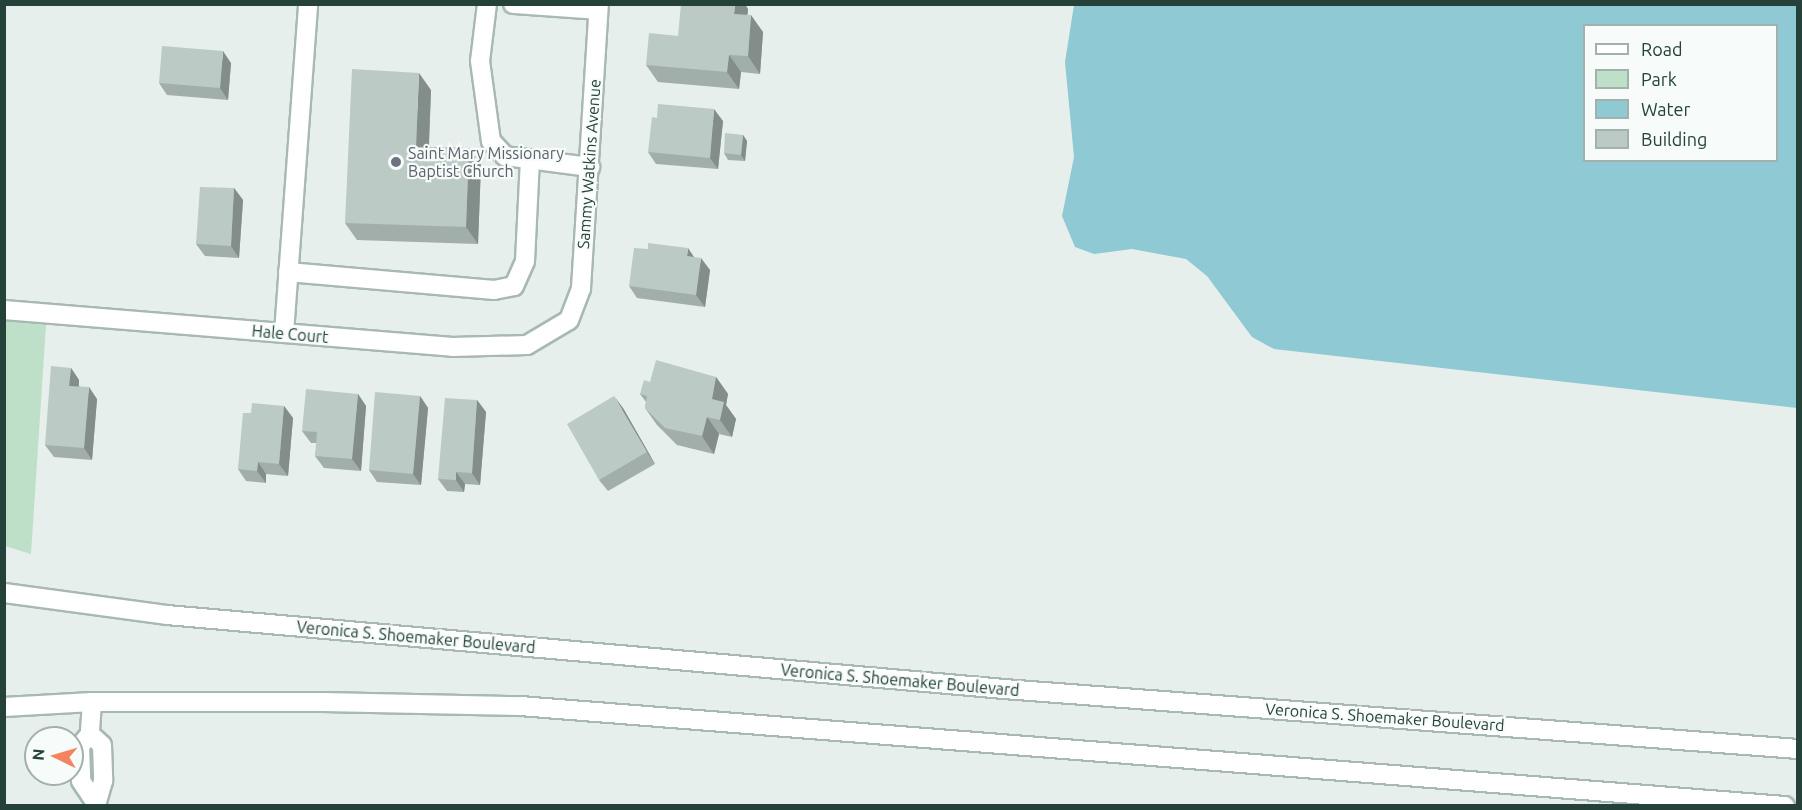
<!DOCTYPE html>
<html>
<head>
<meta charset="utf-8">
<style>
	body { margin:0 }
	#map { position:relative; width:1802px; height:810px; overflow:hidden; background:#e6efeb; font-family:Ubuntu,sans-serif }
	div>[style] { position:absolute }
	.green>* { inset:0; background:#bfe0c8 }
	.water>* { inset:0; background:#8ec9d4 }
	.roads { filter:drop-shadow(2px 0 #a8b8b2) drop-shadow(-2px 0 #a8b8b2) drop-shadow(0 2px #a8b8b2) drop-shadow(0 -2px #a8b8b2) }
	.minor>* { height:18px; margin:-9px; padding:0 9px; transform-origin:9px; border-radius:9px; background:#fff }
	.wall>* { inset:0; background:#a1aea9 }
	.shaded-wall>* { inset:0; background:#838d89 }
	.building>* { inset:0; background:#bbcac4 }
	.dots>* { width:16px; height:16px; translate:-50% -50%; box-sizing:border-box; border:3px solid #f7fbf9; border-radius:50% }
	span { translate:-50% -50%; white-space:nowrap; text-align:center; line-height:1.15; -webkit-text-stroke:4.5px #f7fbf9; paint-order:stroke }
	.worship-label { font-size:16px; color:#5b616d }
	.left { translate:0 -50%; text-align:left }
	.street-label { font-size:16px; color:#24423a }
	.frame { position:absolute; inset:0; border:6px solid #24423a; pointer-events:none }
	.legend { position:absolute; left:1583px; top:24px; width:195px; height:138px; box-sizing:border-box; background:#f7fbf9; border:2px solid #a3b1ad; margin:0; padding:8px 10px; list-style:none; font-size:18px; color:#24423a }
	.legend li { display:flex; align-items:center; gap:12px; height:30px }
	.legend b { width:30px; border:2px solid #a3b1ad }
	.north { position:absolute; left:24px; top:726px; width:60px; height:60px; box-sizing:border-box; background:#f7fbf9; border:2px solid #a3b1ad; border-radius:50%; rotate:275deg; font-size:16px; font-weight:700; line-height:24px; text-align:center; color:#24423a }
	.north::after { content:''; display:block; margin:auto; width:21px; height:27px; background:#f4845f; clip-path:polygon(50% 0,100% 100%,50% 72%,0 100%) }
</style>
</head>
<body>
<div id="map">
	<div class="green">
		<div style="clip-path:polygon(5px 321px,46px 325px,31px 554px,5px 546px)"></div>
	</div>
	<div class="water">
		<div style="clip-path:polygon(evenodd,1074px 5px,1797px 5px,1797px 408px,1274px 349px,1252px 337px,1207px 276px,1186px 259px,1132px 249px,1094px 254px,1075px 247px,1062px 216px,1074px 157px,1065px 62px,1074px 5px,1584px 26px,1776px 26px,1776px 160px,1584px 160px,1584px 26px)"></div>
	</div>
	<div class="roads">
		<div class="minor">
			<div style="left:487px;top:4px;width:57px;rotate:97deg"></div>
			<div style="left:480px;top:61px;width:81px;rotate:82.2deg"></div>
			<div style="left:491px;top:141px;width:21px;rotate:47deg"></div>
			<div style="left:505px;top:156px;width:86px;rotate:7.4deg"></div>
			<div style="left:513px;top:4px;width:85px;rotate:4deg"></div>
			<div style="left:288px;top:272px;width:207px;rotate:5deg"></div>
			<div style="left:494px;top:290px;width:20px;rotate:-11deg"></div>
			<div style="left:514px;top:286px;width:27px;rotate:-66deg"></div>
			<div style="left:525px;top:261px;width:101px;rotate:-87.2deg"></div>
			<div style="left:4px;top:310px;width:450px;rotate:4.7deg"></div>
			<div style="left:452px;top:347px;width:75px;rotate:-1.5deg"></div>
			<div style="left:527px;top:345px;width:49px;rotate:-30.8deg"></div>
			<div style="left:569px;top:320px;width:34px;rotate:-69deg"></div>
			<div style="left:581px;top:288px;width:285px;rotate:-86.4deg"></div>
			<div style="left:284px;top:333px;width:330px;rotate:-85.8deg"></div>
			<div style="left:4px;top:593px;width:164px;rotate:7.7deg"></div>
			<div style="left:167px;top:615px;width:840px;rotate:5.05deg"></div>
			<div style="left:1004px;top:689px;width:796px;rotate:4.32deg"></div>
			<div style="left:92px;top:702px;width:32px;rotate:94deg"></div>
			<div style="left:90px;top:734px;width:16px;rotate:130deg"></div>
			<div style="left:80px;top:746px;width:35px;rotate:88deg"></div>
			<div style="left:81px;top:781px;width:25px;rotate:56deg"></div>
			<div style="left:4px;top:707px;width:88px;rotate:-3.3deg"></div>
			<div style="left:92px;top:702px;width:231px"></div>
			<div style="left:323px;top:702px;width:197px;rotate:1.2deg"></div>
			<div style="left:520px;top:706px;width:1269px;rotate:4.52deg"></div>
			<div style="left:90px;top:734px;width:16px;rotate:43deg"></div>
			<div style="left:102px;top:745px;width:36px;rotate:88deg"></div>
			<div style="left:103px;top:781px;width:26px;rotate:106deg"></div>
		</div>
	</div>
	<div class="wall">
		<div style="clip-path:polygon(748px 9px,747px 15px,763px 32px,760px 74px,741px 72px,739px 89px,658px 82px,646px 65px,678px 36px)"></div>
		<div style="clip-path:polygon(231px 63px,228px 100px,167px 95px,159px 83px)"></div>
		<div style="clip-path:polygon(431px 90px,429px 147px,469px 148px,481px 165px,478px 244px,357px 240px,345px 223px)"></div>
		<div style="clip-path:polygon(723px 121px,718px 169px,656px 164px,648px 152px)"></div>
		<div style="clip-path:polygon(743px 135px,747px 141px,745px 161px,728px 160px,724px 153px)"></div>
		<div style="clip-path:polygon(234px 188px,243px 200px,239px 258px,205px 256px,196px 244px)"></div>
		<div style="clip-path:polygon(694px 257px,710px 270px,705px 307px,637px 298px,629px 286px)"></div>
		<div style="clip-path:polygon(71px 368px,79px 380px,79px 386px,97px 399px,92px 460px,54px 457px,45px 445px)"></div>
		<div style="clip-path:polygon(716px 377px,728px 394px,726px 405px,736px 419px,732px 437px,719px 434px,714px 454px,677px 445px,657px 425px,645px 408px,646px 402px,640px 394px,650px 382px)"></div>
		<div style="clip-path:polygon(358px 394px,366px 406px,361px 471px,324px 468px,315px 456px,317px 443px,311px 443px,302px 431px)"></div>
		<div style="clip-path:polygon(420px 396px,428px 408px,421px 485px,377px 482px,369px 470px)"></div>
		<div style="clip-path:polygon(477px 400px,486px 412px,480px 485px,465px 484px,464px 492px,447px 491px,438px 479px)"></div>
		<div style="clip-path:polygon(284px 406px,293px 418px,288px 476px,266px 474px,266px 483px,246px 481px,238px 469px)"></div>
		<div style="clip-path:polygon(623px 408px,655px 464px,608px 491px,599px 480px)"></div>
	</div>
	<div class="shaded-wall">
		<div style="clip-path:polygon(735px 4px,745px 4px,748px 9px,746px 31px,734px 14px)"></div>
		<div style="clip-path:polygon(751px 15px,763px 32px,760px 74px,748px 56px)"></div>
		<div style="clip-path:polygon(223px 51px,231px 63px,228px 100px,220px 88px)"></div>
		<div style="clip-path:polygon(729px 55px,741px 72px,739px 89px,727px 72px)"></div>
		<div style="clip-path:polygon(419px 73px,431px 90px,428px 164px,416px 147px)"></div>
		<div style="clip-path:polygon(714px 109px,723px 121px,718px 169px,710px 158px)"></div>
		<div style="clip-path:polygon(743px 135px,747px 141px,745px 161px,741px 155px)"></div>
		<div style="clip-path:polygon(469px 148px,481px 165px,478px 244px,466px 227px)"></div>
		<div style="clip-path:polygon(234px 188px,243px 200px,239px 258px,231px 246px)"></div>
		<div style="clip-path:polygon(688px 248px,696px 260px,687px 256px)"></div>
		<div style="clip-path:polygon(701px 258px,710px 270px,705px 307px,696px 295px)"></div>
		<div style="clip-path:polygon(71px 368px,79px 380px,78px 397px,69px 386px)"></div>
		<div style="clip-path:polygon(716px 377px,728px 394px,726px 405px,736px 419px,732px 437px,720px 420px,712px 399px)"></div>
		<div style="clip-path:polygon(89px 387px,97px 399px,92px 460px,84px 448px)"></div>
		<div style="clip-path:polygon(358px 394px,366px 406px,361px 471px,352px 459px)"></div>
		<div style="clip-path:polygon(420px 396px,428px 408px,421px 485px,413px 474px)"></div>
		<div style="clip-path:polygon(614px 396px,623px 408px,655px 464px,647px 452px)"></div>
		<div style="clip-path:polygon(477px 400px,486px 412px,480px 485px,472px 473px)"></div>
		<div style="clip-path:polygon(284px 406px,293px 418px,288px 476px,279px 464px)"></div>
		<div style="clip-path:polygon(707px 417px,719px 434px,714px 454px,702px 436px)"></div>
		<div style="clip-path:polygon(258px 462px,266px 474px,266px 483px,257px 471px)"></div>
		<div style="clip-path:polygon(456px 472px,465px 484px,464px 492px,456px 480px)"></div>
	</div>
	<div class="building">
		<div style="clip-path:polygon(681px 4px,735px 4px,734px 14px,751px 15px,748px 56px,729px 55px,727px 72px,646px 65px,649px 33px,678px 36px)"></div>
		<div style="clip-path:polygon(162px 46px,223px 51px,220px 88px,159px 83px)"></div>
		<div style="clip-path:polygon(352px 69px,419px 73px,416px 147px,469px 148px,466px 227px,345px 223px)"></div>
		<div style="clip-path:polygon(658px 104px,714px 109px,710px 158px,648px 152px,652px 117px,657px 118px)"></div>
		<div style="clip-path:polygon(725px 133px,743px 135px,741px 155px,724px 153px)"></div>
		<div style="clip-path:polygon(200px 187px,234px 188px,231px 246px,196px 244px)"></div>
		<div style="clip-path:polygon(648px 243px,688px 248px,687px 256px,701px 258px,696px 295px,629px 286px,634px 248px,648px 249px)"></div>
		<div style="clip-path:polygon(656px 360px,716px 377px,712px 399px,724px 402px,720px 420px,707px 417px,702px 436px,665px 428px,645px 408px,647px 396px,640px 394px,644px 380px,650px 382px)"></div>
		<div style="clip-path:polygon(51px 366px,71px 368px,69px 386px,89px 387px,84px 448px,45px 445px)"></div>
		<div style="clip-path:polygon(306px 389px,358px 394px,352px 459px,315px 456px,317px 432px,302px 431px)"></div>
		<div style="clip-path:polygon(375px 392px,420px 396px,413px 474px,369px 470px)"></div>
		<div style="clip-path:polygon(614px 396px,647px 452px,599px 480px,567px 424px)"></div>
		<div style="clip-path:polygon(445px 398px,477px 400px,472px 473px,456px 472px,456px 480px,438px 479px)"></div>
		<div style="clip-path:polygon(252px 403px,284px 406px,279px 464px,258px 462px,257px 471px,238px 469px,243px 413px,251px 413px)"></div>
	</div>
	<div class="dots">
		<div style="left:396px;top:162px;background:#6b7280"></div>
	</div>
	<div class="worship-label">
		<span class="left" style="left:408px;top:162px">Saint Mary Missionary<br>Baptist Church</span>
	</div>
	<div class="street-label">
		<span style="left:589px;top:164px;rotate:-86deg">Sammy Watkins Avenue</span>
		<span style="left:290px;top:334px;rotate:5deg">Hale Court</span>
		<span style="left:416px;top:637px;rotate:5deg">Veronica S. Shoemaker Boulevard</span>
		<span style="left:900px;top:680px;rotate:5deg">Veronica S. Shoemaker Boulevard</span>
		<span style="left:1385px;top:717px;rotate:4deg">Veronica S. Shoemaker Boulevard</span>
	</div>
	<div class="frame"></div>
	<ul class="legend">
	<li><b style="height:8px;background:#fff"></b>Road</li>
	<li><b style="height:16px;background:#bfe0c8"></b>Park</li>
	<li><b style="height:16px;background:#8ec9d4"></b>Water</li>
	<li><b style="height:16px;background:#bbcac4"></b>Building</li>
	</ul>
	<div class="north">N</div>
</div>
</body>
</html>
